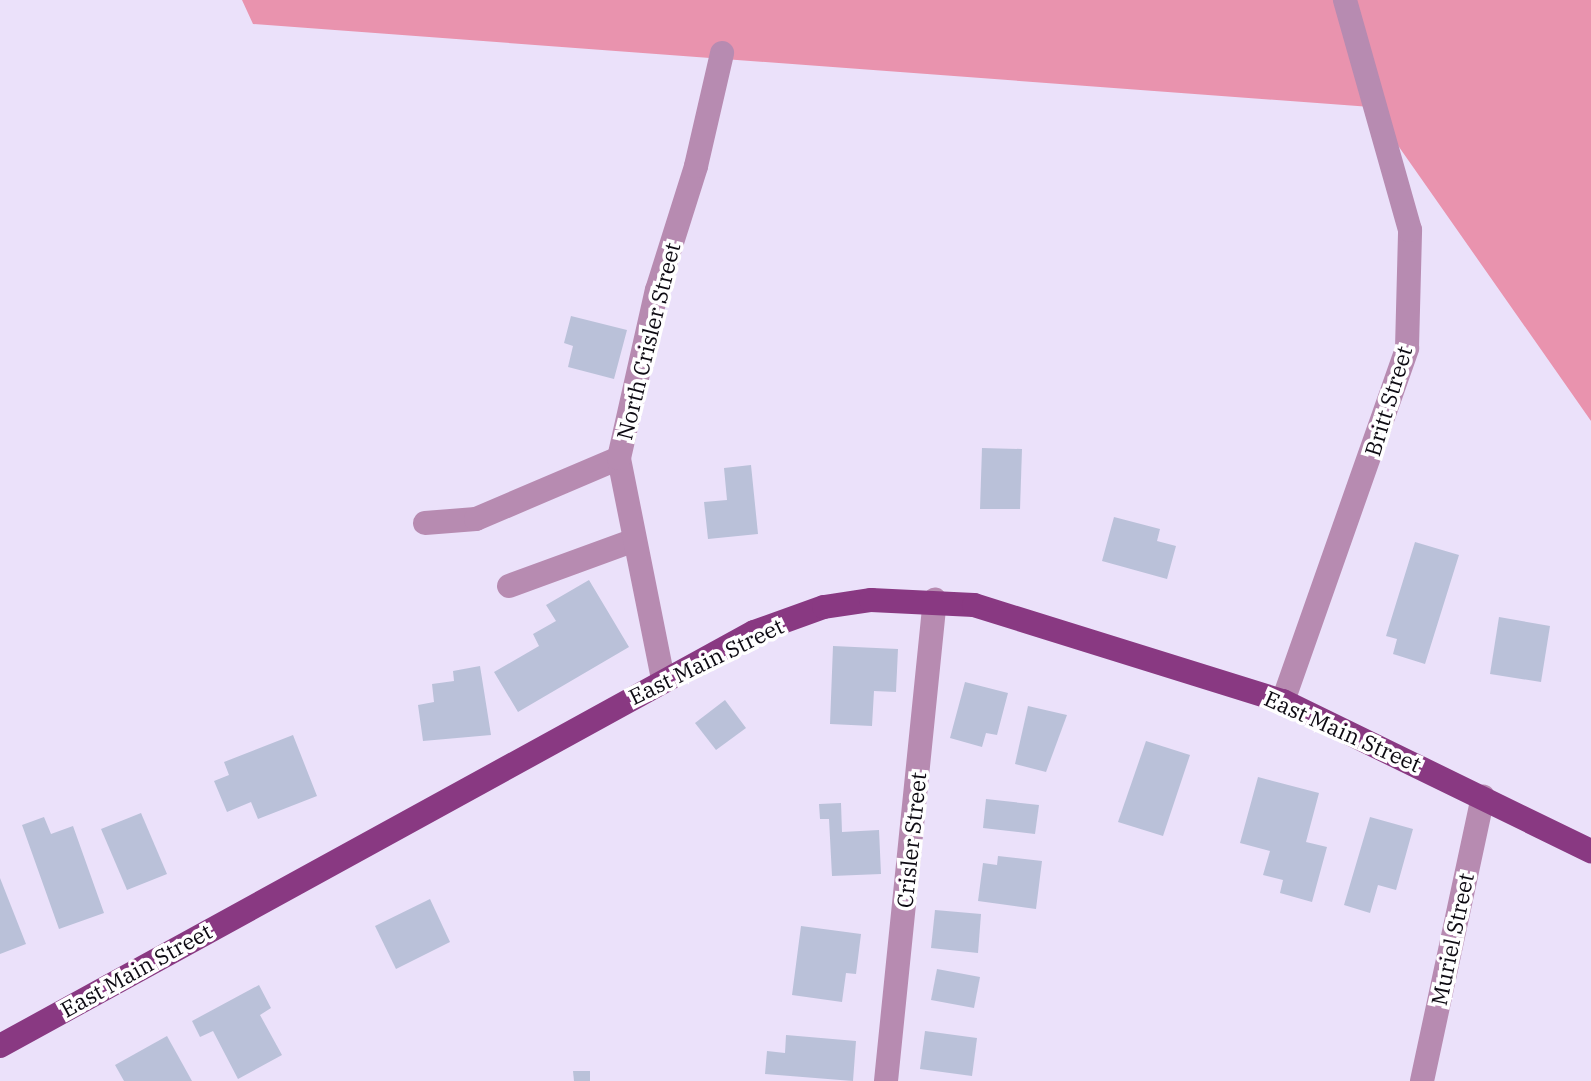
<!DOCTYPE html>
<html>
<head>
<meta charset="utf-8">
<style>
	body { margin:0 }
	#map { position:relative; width:1591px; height:1081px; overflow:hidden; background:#ebe1fa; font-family:"IBM Plex Serif",serif }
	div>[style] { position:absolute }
	.forest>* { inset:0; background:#e993ae }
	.building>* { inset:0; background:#bac1d9 }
	.minor>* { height:24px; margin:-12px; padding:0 12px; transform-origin:12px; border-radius:12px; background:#b78bb1 }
	.major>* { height:24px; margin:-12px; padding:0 12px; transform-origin:12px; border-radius:12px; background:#893982 }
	span { translate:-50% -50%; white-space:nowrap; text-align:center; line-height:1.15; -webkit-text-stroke:7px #fff; paint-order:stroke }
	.street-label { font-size:22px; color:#0d0a12 }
</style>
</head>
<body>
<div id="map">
	<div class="forest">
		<div style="clip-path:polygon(242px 0,1591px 0,1591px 421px,1371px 107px,253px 24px)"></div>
	</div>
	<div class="building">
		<div style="clip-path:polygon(571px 316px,627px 330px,614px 379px,568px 367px,573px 346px,564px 343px)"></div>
		<div style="clip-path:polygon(982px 448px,1022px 449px,1020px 509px,980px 509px)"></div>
		<div style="clip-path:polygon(751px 465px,758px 534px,708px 539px,704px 502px,727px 500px,724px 468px)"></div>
		<div style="clip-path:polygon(1114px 517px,1160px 529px,1157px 541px,1176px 546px,1167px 579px,1102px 561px)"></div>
		<div style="clip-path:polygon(1415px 542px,1459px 555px,1425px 664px,1393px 654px,1397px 639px,1386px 636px)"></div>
		<div style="clip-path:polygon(589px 580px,629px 647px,518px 712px,494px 672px,539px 646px,533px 634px,556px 621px,546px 605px)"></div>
		<div style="clip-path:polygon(1499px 617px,1550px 626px,1541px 682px,1490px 674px)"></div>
		<div style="clip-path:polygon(833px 646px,898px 649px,896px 692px,874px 691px,872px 726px,830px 724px)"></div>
		<div style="clip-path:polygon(480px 666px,491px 735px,423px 741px,418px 705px,434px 702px,432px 684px,454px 681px,453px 671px)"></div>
		<div style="clip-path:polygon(965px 682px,1008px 693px,997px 735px,986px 733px,982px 747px,950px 738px)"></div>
		<div style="clip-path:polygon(725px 700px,746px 728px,716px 750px,695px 723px)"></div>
		<div style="clip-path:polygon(1028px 706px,1067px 715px,1046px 772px,1015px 764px)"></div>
		<div style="clip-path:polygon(293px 735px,317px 796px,258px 819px,251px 802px,227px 812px,214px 781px,229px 775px,224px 762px)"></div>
		<div style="clip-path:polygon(1146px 741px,1190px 755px,1163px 836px,1118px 822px)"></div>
		<div style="clip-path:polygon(1258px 777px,1319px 793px,1306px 842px,1327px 847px,1312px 902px,1280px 893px,1283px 880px,1263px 875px,1270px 851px,1240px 843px)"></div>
		<div style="clip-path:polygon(986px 799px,1039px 805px,1035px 834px,983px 828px)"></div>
		<div style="clip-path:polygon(841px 803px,842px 832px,879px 830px,881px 874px,832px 876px,829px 819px,820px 819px,819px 804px)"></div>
		<div style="clip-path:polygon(141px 813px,167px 874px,127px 890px,101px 829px)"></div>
		<div style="clip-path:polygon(44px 817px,51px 834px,73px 826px,104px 913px,59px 929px,22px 825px)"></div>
		<div style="clip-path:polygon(1370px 817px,1413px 829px,1396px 890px,1378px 885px,1370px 913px,1344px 905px)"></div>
		<div style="clip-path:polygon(998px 856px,1042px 861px,1036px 909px,978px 901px,983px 863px,997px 865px)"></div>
		<div style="clip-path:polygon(0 878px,26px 944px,0 954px)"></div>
		<div style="clip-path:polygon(430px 899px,450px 942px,396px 969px,375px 926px)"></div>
		<div style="clip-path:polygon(935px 910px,981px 914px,978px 953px,931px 948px)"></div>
		<div style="clip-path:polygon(801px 926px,861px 934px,856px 974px,846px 973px,842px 1002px,792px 995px)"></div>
		<div style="clip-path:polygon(937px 969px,980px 977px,974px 1008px,931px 1000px)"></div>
		<div style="clip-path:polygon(259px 985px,271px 1008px,260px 1015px,282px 1055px,238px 1079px,213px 1031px,200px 1037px,192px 1021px)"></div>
		<div style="clip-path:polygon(925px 1031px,977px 1038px,972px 1076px,920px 1069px)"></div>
		<div style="clip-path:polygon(786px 1035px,856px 1041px,853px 1081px,765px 1074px,767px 1051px,785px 1053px)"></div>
		<div style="clip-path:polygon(167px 1036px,192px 1081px,124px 1081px,115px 1065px)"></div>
		<div style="clip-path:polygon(573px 1071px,590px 1071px,590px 1081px,574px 1081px)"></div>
	</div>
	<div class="minor">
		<div style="left:425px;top:523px;width:51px;rotate:-4.5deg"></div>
		<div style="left:476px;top:519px;width:155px;rotate:-23.1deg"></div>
		<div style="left:509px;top:586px;width:131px;rotate:-20.1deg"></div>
		<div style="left:663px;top:679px;width:225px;rotate:-101.3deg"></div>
		<div style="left:619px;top:458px;width:172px;rotate:-77.3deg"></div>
		<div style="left:657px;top:290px;width:130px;rotate:-72.5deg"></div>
		<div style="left:696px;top:166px;width:116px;rotate:-77deg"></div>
		<div style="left:1283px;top:701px;width:374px;rotate:-70.6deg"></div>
		<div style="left:1407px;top:348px;width:118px;rotate:-88.5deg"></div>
		<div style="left:1410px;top:230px;width:239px;rotate:-105.8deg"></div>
		<div style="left:886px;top:1081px;width:484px;rotate:-84.2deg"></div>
		<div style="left:1422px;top:1081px;width:291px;rotate:-77.9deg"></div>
	</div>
	<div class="major">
		<div style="left:0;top:1046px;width:860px;rotate:-28.77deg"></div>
		<div style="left:754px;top:632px;width:74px;rotate:-19.7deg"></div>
		<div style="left:824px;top:607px;width:48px;rotate:-8.5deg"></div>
		<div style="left:871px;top:600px;width:103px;rotate:2.8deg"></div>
		<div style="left:974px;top:605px;width:324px;rotate:17.3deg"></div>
		<div style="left:1283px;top:701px;width:343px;rotate:26deg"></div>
	</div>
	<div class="street-label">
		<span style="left:648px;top:341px;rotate:-76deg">North Crisler Street</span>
		<span style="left:1388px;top:401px;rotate:-73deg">Britt Street</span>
		<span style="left:706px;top:661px;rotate:-26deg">East Main Street</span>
		<span style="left:1343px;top:731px;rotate:24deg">East Main Street</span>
		<span style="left:911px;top:840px;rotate:-84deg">Crisler Street</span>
		<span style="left:1452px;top:939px;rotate:-78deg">Muriel Street</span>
		<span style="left:136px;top:970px;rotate:-29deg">East Main Street</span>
	</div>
</div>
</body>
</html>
